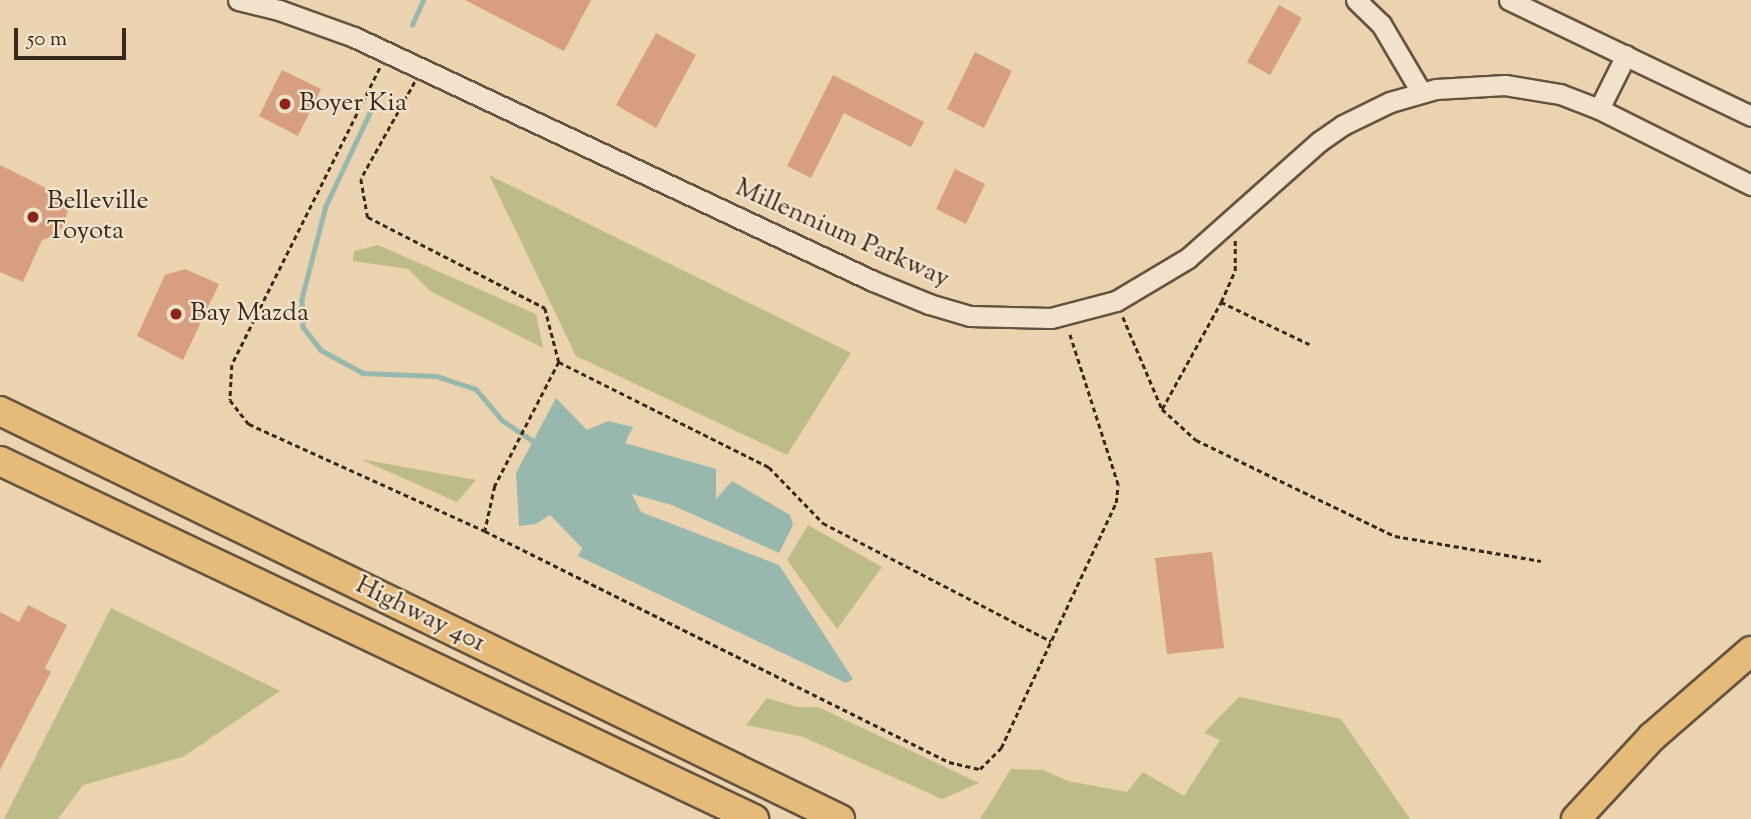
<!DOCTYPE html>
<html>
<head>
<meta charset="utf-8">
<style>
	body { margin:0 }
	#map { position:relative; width:1751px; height:819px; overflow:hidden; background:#ebd3b0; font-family:"Sorts Mill Goudy",serif }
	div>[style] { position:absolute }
	.green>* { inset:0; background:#bdbb87 }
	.water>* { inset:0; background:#98b7ad }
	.stream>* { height:4.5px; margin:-2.25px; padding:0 2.25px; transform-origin:2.25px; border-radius:2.25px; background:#98b7ad }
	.building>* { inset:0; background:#d79e81 }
	.path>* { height:2.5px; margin-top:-1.25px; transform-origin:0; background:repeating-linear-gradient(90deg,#372919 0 5px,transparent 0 8.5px) }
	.roads { filter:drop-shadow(2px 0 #64543f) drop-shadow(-2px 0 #64543f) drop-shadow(0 2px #64543f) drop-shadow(0 -2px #64543f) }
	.minor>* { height:19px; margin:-9.5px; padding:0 9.5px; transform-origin:9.5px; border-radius:9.5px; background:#f2e2cc }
	.highway>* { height:28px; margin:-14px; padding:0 14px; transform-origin:14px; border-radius:14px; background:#e6ba78 }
	.dots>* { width:19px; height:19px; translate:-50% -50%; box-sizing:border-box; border:4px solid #f2e2cc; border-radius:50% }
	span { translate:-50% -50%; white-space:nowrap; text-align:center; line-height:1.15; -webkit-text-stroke:5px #f2e2cc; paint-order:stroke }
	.poi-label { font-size:26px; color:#372919 }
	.left { translate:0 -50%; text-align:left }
	.street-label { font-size:26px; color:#372919 }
	.scale { position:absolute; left:14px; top:28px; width:112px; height:32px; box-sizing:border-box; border:4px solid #372919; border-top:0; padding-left:9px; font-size:21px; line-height:24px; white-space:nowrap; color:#372919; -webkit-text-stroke:5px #f2e2cc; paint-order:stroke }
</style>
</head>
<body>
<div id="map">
	<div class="green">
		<div style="clip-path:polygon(489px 175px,851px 353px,787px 455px,576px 356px)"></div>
		<div style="clip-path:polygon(378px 245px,536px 314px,543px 348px,430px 291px,408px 269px,353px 261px,354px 251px)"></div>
		<div style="clip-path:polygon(360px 459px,476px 480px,457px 502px)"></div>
		<div style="clip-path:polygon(808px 525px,882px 567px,837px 629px,787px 560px)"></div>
		<div style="clip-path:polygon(111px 608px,280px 691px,183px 757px,83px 785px,58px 819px,4px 819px)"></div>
		<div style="clip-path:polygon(1239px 697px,1341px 719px,1410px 819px,980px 819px,1011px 769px,1043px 770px,1068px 781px,1127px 792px,1143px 772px,1184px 796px,1220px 740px,1204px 733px)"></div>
		<div style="clip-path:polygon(767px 698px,797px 707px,818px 707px,979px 783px,942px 799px,803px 737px,746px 725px)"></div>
	</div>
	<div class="water">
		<div style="clip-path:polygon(556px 398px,587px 430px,608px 421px,633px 427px,625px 443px,716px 469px,716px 499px,732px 481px,790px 515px,793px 525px,779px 553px,672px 505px,632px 494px,641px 512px,779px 565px,853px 679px,846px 683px,578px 556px,582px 548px,550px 515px,536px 524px,519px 526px,516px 473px)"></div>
	</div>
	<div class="stream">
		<div style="left:412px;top:25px;width:27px;rotate:-66deg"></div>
		<div style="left:379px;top:94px;width:124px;rotate:115.3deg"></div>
		<div style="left:326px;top:206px;width:96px;rotate:104.5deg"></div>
		<div style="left:302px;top:299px;width:28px;rotate:88deg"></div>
		<div style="left:303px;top:327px;width:29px;rotate:52deg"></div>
		<div style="left:321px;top:350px;width:48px;rotate:28.7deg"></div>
		<div style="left:363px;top:373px;width:73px;rotate:2.4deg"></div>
		<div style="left:436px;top:376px;width:42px;rotate:18deg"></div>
		<div style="left:476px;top:389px;width:40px;rotate:50deg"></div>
		<div style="left:502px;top:420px;width:37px;rotate:34deg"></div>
	</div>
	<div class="building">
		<div style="clip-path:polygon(465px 0,591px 0,564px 51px)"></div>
		<div style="clip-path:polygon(1279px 5px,1302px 18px,1270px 75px,1247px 62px)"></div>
		<div style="clip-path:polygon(656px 33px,696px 55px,656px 128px,616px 105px)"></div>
		<div style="clip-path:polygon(975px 52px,1012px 71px,984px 128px,947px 109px)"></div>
		<div style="clip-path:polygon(282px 70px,321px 89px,298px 136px,259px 116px)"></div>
		<div style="clip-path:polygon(833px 75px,924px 122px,911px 147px,844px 113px,811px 178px,787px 166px)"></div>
		<div style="clip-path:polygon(0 165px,62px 196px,68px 210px,64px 225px,56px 235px,42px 240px,23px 282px,0 272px)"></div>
		<div style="clip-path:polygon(955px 169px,985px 184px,966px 224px,936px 209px)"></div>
		<div style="clip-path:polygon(185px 269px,219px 284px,183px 360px,137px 336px,165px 275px)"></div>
		<div style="clip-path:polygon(1212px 552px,1224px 648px,1167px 654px,1155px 558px)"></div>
		<div style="clip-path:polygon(28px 605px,67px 625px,45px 668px,51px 672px,0 770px,0 612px,19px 622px)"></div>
	</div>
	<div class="path">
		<div style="left:380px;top:68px;width:332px;rotate:116.5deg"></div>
		<div style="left:232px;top:365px;width:35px;rotate:93deg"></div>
		<div style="left:230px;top:400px;width:31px;rotate:52deg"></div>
		<div style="left:249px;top:424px;width:259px;rotate:24.4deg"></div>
		<div style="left:415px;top:82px;width:111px;rotate:119.1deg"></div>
		<div style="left:361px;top:179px;width:39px;rotate:80deg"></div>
		<div style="left:368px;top:217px;width:199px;rotate:27.2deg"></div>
		<div style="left:545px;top:308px;width:56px;rotate:75.5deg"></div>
		<div style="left:559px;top:362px;width:235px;rotate:26.6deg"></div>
		<div style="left:769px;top:467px;width:78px;rotate:46deg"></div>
		<div style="left:823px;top:523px;width:257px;rotate:27.4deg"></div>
		<div style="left:1221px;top:302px;width:98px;rotate:25.5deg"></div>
		<div style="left:1123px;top:317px;width:100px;rotate:67deg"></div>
		<div style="left:1162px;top:409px;width:46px;rotate:42.4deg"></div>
		<div style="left:1196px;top:440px;width:221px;rotate:25.8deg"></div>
		<div style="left:1395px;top:536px;width:148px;rotate:9.7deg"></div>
		<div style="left:559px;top:362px;width:140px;rotate:117.3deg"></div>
		<div style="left:495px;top:486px;width:46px;rotate:102.5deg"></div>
		<div style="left:485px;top:531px;width:518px;rotate:26.47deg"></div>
		<div style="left:949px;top:762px;width:32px;rotate:13deg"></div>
		<div style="left:980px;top:769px;width:30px;rotate:-45deg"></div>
		<div style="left:1001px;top:748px;width:271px;rotate:-64.9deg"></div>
		<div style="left:1116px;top:503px;width:18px;rotate:-84deg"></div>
		<div style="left:1118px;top:485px;width:161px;rotate:-107.8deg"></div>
		<div style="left:1162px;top:409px;width:122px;rotate:-61.1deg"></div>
		<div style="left:1221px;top:302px;width:34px;rotate:-66deg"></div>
		<div style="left:1235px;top:271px;width:33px;rotate:-90deg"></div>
	</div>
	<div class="roads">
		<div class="minor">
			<div style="left:238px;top:0;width:42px;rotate:13.7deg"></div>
			<div style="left:279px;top:10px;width:80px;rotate:19.8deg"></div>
			<div style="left:354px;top:37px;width:573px;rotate:25.18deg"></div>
			<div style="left:873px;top:281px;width:61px;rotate:22.3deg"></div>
			<div style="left:929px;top:304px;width:43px;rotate:16.3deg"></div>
			<div style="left:970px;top:316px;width:81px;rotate:1.4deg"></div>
			<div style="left:1051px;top:318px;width:67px;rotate:-14.7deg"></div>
			<div style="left:1116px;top:301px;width:84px;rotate:-30.8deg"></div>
			<div style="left:1188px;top:258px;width:176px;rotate:-41.6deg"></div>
			<div style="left:1320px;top:141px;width:28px;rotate:-35deg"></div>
			<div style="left:1343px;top:125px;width:52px;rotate:-26.1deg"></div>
			<div style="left:1390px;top:102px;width:48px;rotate:-15.8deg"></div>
			<div style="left:1436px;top:89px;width:69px;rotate:-3.3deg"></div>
			<div style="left:1505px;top:85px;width:56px;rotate:9.3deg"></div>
			<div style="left:1560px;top:94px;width:42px;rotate:21deg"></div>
			<div style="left:1599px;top:109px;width:170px;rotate:26.6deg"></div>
			<div style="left:1356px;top:0;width:35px;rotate:44deg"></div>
			<div style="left:1381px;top:24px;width:79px;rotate:59.5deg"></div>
			<div style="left:1509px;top:0;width:268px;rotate:25.6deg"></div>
			<div style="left:1599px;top:109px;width:60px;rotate:-63.4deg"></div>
		</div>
		<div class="highway">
			<div style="left:0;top:411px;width:934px;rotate:25.91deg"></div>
			<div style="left:0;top:461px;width:835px;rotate:25.4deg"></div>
			<div style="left:1576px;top:819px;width:112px;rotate:-47.2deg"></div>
			<div style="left:1652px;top:737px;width:131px;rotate:-41deg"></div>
		</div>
	</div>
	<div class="dots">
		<div style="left:285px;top:104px;background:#8f2418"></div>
		<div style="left:33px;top:217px;background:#8f2418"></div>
		<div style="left:176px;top:314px;background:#8f2418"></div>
	</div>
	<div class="poi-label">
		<span class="left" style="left:299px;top:104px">Boyer Kia</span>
		<span class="left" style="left:47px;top:217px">Belleville<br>Toyota</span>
		<span class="left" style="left:190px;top:314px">Bay Mazda</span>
	</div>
	<div class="street-label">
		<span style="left:842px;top:234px;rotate:24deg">Millennium Parkway</span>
		<span style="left:420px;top:615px;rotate:26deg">Highway 401</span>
	</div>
	<div class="scale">50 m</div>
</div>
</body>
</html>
